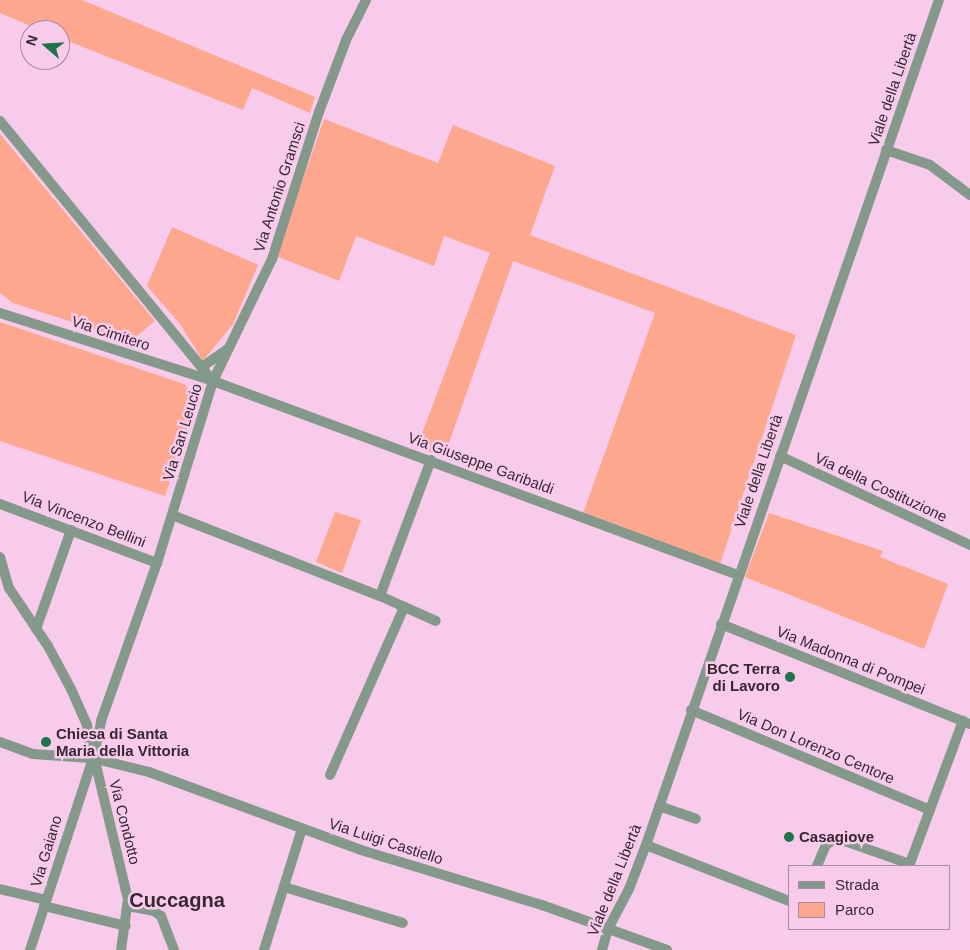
<!DOCTYPE html>
<html>
<head>
<meta charset="utf-8">
<style>
	body { margin:0 }
	#map { position:relative; width:970px; height:950px; overflow:hidden; background:#f8cbeb; font-family:Helvetica,sans-serif }
	div>[style] { position:absolute }
	.green>* { inset:0; background:#fea78f }
	.minor>* { height:10px; margin:-5px; padding:0 5px; transform-origin:5px; border-radius:5px; background:#84988b }
	.dots>* { width:14px; height:14px; translate:-50% -50%; box-sizing:border-box; border:2px solid #f8cbeb; border-radius:50% }
	span { translate:-50% -50%; white-space:nowrap; text-align:center; line-height:1.15; -webkit-text-stroke:5px #f8cbeb; paint-order:stroke }
	.street-label { font-size:15px; color:#372633 }
	.poi-label { font-size:15px; color:#372633; font-weight:700 }
	.right { translate:-100% -50%; text-align:right }
	.left { translate:0 -50%; text-align:left }
	.district-label { font-size:20px; color:#372633; font-weight:700 }
	.legend { position:absolute; left:788px; top:865px; width:162px; height:65px; box-sizing:border-box; background:#f8cbeb; border:1px solid #ab89a1; margin:0; padding:6px 9px; list-style:none; font-size:15px; color:#372633 }
	.legend li { display:flex; align-items:center; gap:10px; height:25px }
	.legend b { width:25px; border:1px solid #ab89a1 }
	.north { position:absolute; left:20px; top:20px; width:50px; height:50px; box-sizing:border-box; background:#f8cbeb; border:1px solid #ab89a1; border-radius:50%; rotate:289deg; font-size:14px; font-weight:700; line-height:20px; text-align:center; color:#372633 }
	.north::after { content:''; display:block; margin:auto; width:18px; height:22px; background:#1c7448; clip-path:polygon(50% 0,100% 100%,50% 72%,0 100%) }
</style>
</head>
<body>
<div id="map">
	<div class="green">
		<div style="clip-path:polygon(0 0,82px 0,315px 97px,310px 113px,252px 88px,243px 110px,60px 38px,60px 30px,40px 30px,0 13px)"></div>
		<div style="clip-path:polygon(324px 119px,438px 163px,453px 125px,555px 166px,530px 235px,796px 335px,719px 567px,582px 516px,655px 313px,513px 261px,444px 457px,417px 447px,490px 253px,444px 236px,434px 266px,356px 236px,339px 281px,276px 256px)"></div>
		<div style="clip-path:polygon(0 134px,155px 321px,131px 341px,13px 303px,0 293px)"></div>
		<div style="clip-path:polygon(172px 227px,258px 265px,233px 324px,203px 361px,180px 324px,147px 286px)"></div>
		<div style="clip-path:polygon(0 322px,184px 384px,193px 394px,195px 404px,165px 496px,0 441px)"></div>
		<div style="clip-path:polygon(335px 512px,361px 520px,342px 573px,316px 562px)"></div>
		<div style="clip-path:polygon(769px 513px,883px 551px,880px 557px,948px 584px,924px 649px,745px 577px)"></div>
	</div>
	<div class="minor">
		<div style="left:0;top:121px;width:335px;rotate:50.7deg"></div>
		<div style="left:886px;top:150px;width:46px;rotate:18.8deg"></div>
		<div style="left:930px;top:165px;width:50px;rotate:36.9deg"></div>
		<div style="left:0;top:313px;width:224px;rotate:17.7deg"></div>
		<div style="left:213px;top:381px;width:560px;rotate:20.28deg"></div>
		<div style="left:202px;top:367px;width:29px;rotate:-35deg"></div>
		<div style="left:780px;top:456px;width:210px;rotate:25.1deg"></div>
		<div style="left:431px;top:460px;width:145px;rotate:110.6deg"></div>
		<div style="left:380px;top:596px;width:61px;rotate:24.1deg"></div>
		<div style="left:0;top:504px;width:168px;rotate:20.6deg"></div>
		<div style="left:172px;top:515px;width:223px;rotate:21.3deg"></div>
		<div style="left:0;top:557px;width:32px;rotate:74deg"></div>
		<div style="left:9px;top:588px;width:70px;rotate:56.1deg"></div>
		<div style="left:48px;top:646px;width:49px;rotate:61.9deg"></div>
		<div style="left:71px;top:689px;width:39px;rotate:66deg"></div>
		<div style="left:87px;top:725px;width:30px;rotate:81deg"></div>
		<div style="left:721px;top:624px;width:268px;rotate:21.9deg"></div>
		<div style="left:36px;top:629px;width:105px;rotate:-70.5deg"></div>
		<div style="left:691px;top:710px;width:259px;rotate:22.7deg"></div>
		<div style="left:0;top:742px;width:35px;rotate:20deg"></div>
		<div style="left:33px;top:754px;width:57px;rotate:4deg"></div>
		<div style="left:94px;top:755px;width:35px;rotate:-78deg"></div>
		<div style="left:101px;top:721px;width:168px;rotate:-70.5deg"></div>
		<div style="left:157px;top:563px;width:190px;rotate:-72.9deg"></div>
		<div style="left:213px;top:381px;width:136px;rotate:-64.2deg"></div>
		<div style="left:272px;top:259px;width:154px;rotate:-72.3deg"></div>
		<div style="left:319px;top:112px;width:77px;rotate:-69.4deg"></div>
		<div style="left:346px;top:40px;width:45px;rotate:-63.4deg"></div>
		<div style="left:96px;top:759px;width:55px;rotate:13.8deg"></div>
		<div style="left:149px;top:772px;width:226px;rotate:20.2deg"></div>
		<div style="left:361px;top:850px;width:189px;rotate:16.9deg"></div>
		<div style="left:542px;top:905px;width:133px;rotate:19.8deg"></div>
		<div style="left:95px;top:761px;width:142px;rotate:76.6deg"></div>
		<div style="left:128px;top:899px;width:51px;rotate:97.8deg"></div>
		<div style="left:330px;top:775px;width:184px;rotate:-66.2deg"></div>
		<div style="left:659px;top:806px;width:39px;rotate:19deg"></div>
		<div style="left:646px;top:845px;width:154px;rotate:21.4deg"></div>
		<div style="left:817px;top:866px;width:23px;rotate:-67deg"></div>
		<div style="left:826px;top:845px;width:12px;rotate:-35deg"></div>
		<div style="left:836px;top:838px;width:78px;rotate:19.4deg"></div>
		<div style="left:909px;top:866px;width:155px;rotate:-69.6deg"></div>
		<div style="left:284px;top:887px;width:124px;rotate:16.8deg"></div>
		<div style="left:0;top:889px;width:47px;rotate:13.4deg"></div>
		<div style="left:44px;top:906px;width:84px;rotate:13.7deg"></div>
		<div style="left:128px;top:906px;width:26px;rotate:11deg"></div>
		<div style="left:154px;top:911px;width:9px;rotate:36deg"></div>
		<div style="left:161px;top:916px;width:36px;rotate:69deg"></div>
		<div style="left:30px;top:950px;width:199px;rotate:-71.8deg"></div>
		<div style="left:264px;top:950px;width:127px;rotate:-72.6deg"></div>
		<div style="left:602px;top:950px;width:22px;rotate:-74deg"></div>
		<div style="left:608px;top:929px;width:45px;rotate:-62.3deg"></div>
		<div style="left:629px;top:889px;width:47px;rotate:-68.9deg"></div>
		<div style="left:646px;top:845px;width:894px;rotate:-70.88deg"></div>
	</div>
	<div class="dots">
		<div style="left:790px;top:677px;background:#1c7448"></div>
		<div style="left:46px;top:742px;background:#1c7448"></div>
		<div style="left:789px;top:837px;background:#1c7448"></div>
	</div>
	<div class="street-label">
		<span style="left:892px;top:89px;rotate:-71deg">Viale della Libertà</span>
		<span style="left:279px;top:187px;rotate:-72deg">Via Antonio Gramsci</span>
		<span style="left:111px;top:333px;rotate:18deg">Via Cimitero</span>
		<span style="left:182px;top:432px;rotate:-73deg">Via San Leucio</span>
		<span style="left:481px;top:463px;rotate:20deg">Via Giuseppe Garibaldi</span>
		<span style="left:758px;top:471px;rotate:-71deg">Viale della Libertà</span>
		<span style="left:881px;top:487px;rotate:25deg">Via della Costituzione</span>
		<span style="left:84px;top:519px;rotate:21deg">Via Vincenzo Bellini</span>
		<span style="left:851px;top:660px;rotate:22deg">Via Madonna di Pompei</span>
		<span style="left:816px;top:746px;rotate:23deg">Via Don Lorenzo Centore</span>
		<span style="left:125px;top:822px;rotate:76deg">Via Condotto</span>
		<span style="left:386px;top:841px;rotate:18deg">Via Luigi Castiello</span>
		<span style="left:46px;top:851px;rotate:-73deg">Via Gaiano</span>
		<span style="left:614px;top:880px;rotate:-68deg">Viale della Libertà</span>
	</div>
	<div class="poi-label">
		<span class="right" style="left:780px;top:677px">BCC Terra<br>di Lavoro</span>
		<span class="left" style="left:56px;top:742px">Chiesa di Santa<br>Maria della Vittoria</span>
		<span class="left" style="left:799px;top:837px">Casagiove</span>
	</div>
	<div class="district-label">
		<span style="left:177px;top:900px">Cuccagna</span>
	</div>
	<ul class="legend">
	<li><b style="height:6px;background:#84988b"></b>Strada</li>
	<li><b style="height:14px;background:#fea78f"></b>Parco</li>
	</ul>
	<div class="north">N</div>
</div>
</body>
</html>
